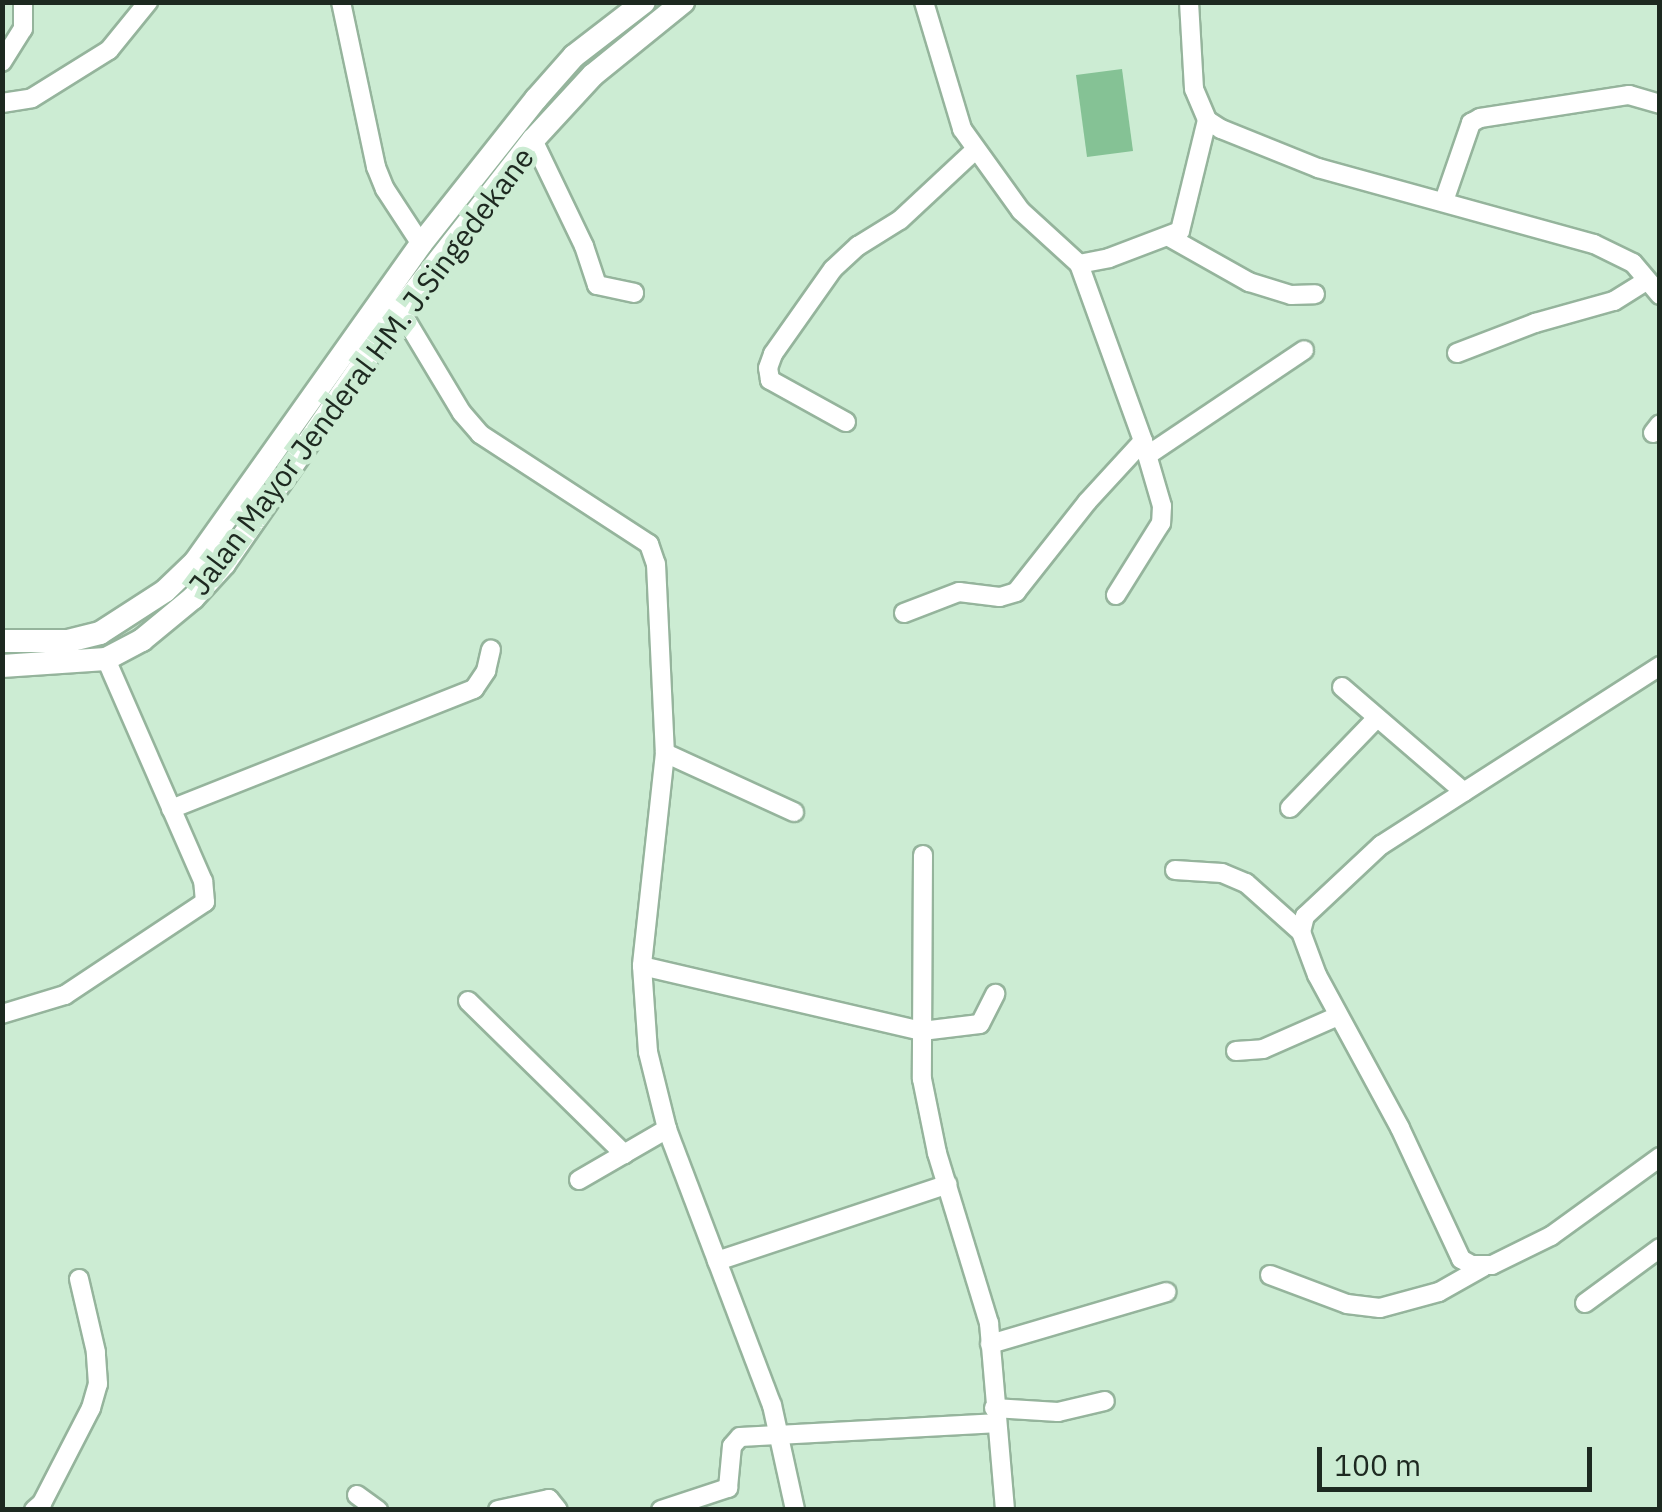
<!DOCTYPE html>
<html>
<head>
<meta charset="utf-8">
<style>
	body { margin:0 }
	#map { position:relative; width:1662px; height:1512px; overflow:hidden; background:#ccecd3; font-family:"IBM Plex Sans",sans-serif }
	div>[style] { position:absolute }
	.green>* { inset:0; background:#85c295 }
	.roads { filter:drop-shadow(2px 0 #95b49c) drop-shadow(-2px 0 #95b49c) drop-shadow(0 2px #95b49c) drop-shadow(0 -2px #95b49c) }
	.minor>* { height:18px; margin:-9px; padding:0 9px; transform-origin:9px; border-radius:9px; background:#fff }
	.major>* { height:22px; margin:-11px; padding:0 11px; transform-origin:11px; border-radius:11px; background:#fff }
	span { translate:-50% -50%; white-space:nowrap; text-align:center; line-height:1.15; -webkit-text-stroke:10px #ccecd3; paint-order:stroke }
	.street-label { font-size:30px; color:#1d2920 }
	.frame { position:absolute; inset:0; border:5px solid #1d2920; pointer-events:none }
	.scale { position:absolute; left:1317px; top:1447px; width:275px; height:45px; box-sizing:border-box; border:5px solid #1d2920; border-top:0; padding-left:12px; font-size:30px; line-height:35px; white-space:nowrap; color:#1d2920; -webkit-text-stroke:8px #ccecd3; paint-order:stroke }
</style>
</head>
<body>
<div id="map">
	<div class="green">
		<div style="clip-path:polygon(1122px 69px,1133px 151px,1087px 157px,1076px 75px)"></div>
	</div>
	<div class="roads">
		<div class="minor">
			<div style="left:341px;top:2px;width:169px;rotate:78deg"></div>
			<div style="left:376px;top:167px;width:24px;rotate:68deg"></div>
			<div style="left:385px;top:189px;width:66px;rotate:56.8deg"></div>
			<div style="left:924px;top:2px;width:133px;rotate:73.3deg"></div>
			<div style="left:962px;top:129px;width:101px;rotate:54.3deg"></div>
			<div style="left:1021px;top:211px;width:79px;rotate:42.4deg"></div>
			<div style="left:1079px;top:264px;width:188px;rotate:70.1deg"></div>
			<div style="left:1143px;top:441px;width:68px;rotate:73.7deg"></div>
			<div style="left:1162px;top:506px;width:17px;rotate:93deg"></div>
			<div style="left:1161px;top:523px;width:85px;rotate:122deg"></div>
			<div style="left:1189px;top:2px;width:87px;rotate:86.7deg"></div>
			<div style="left:1194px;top:89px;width:34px;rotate:67deg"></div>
			<div style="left:1207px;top:120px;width:17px;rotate:33deg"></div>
			<div style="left:1221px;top:129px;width:105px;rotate:21.9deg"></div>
			<div style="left:1318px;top:168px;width:286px;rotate:15.4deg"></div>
			<div style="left:1594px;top:244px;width:43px;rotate:26deg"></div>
			<div style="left:1633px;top:263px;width:42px;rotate:49.8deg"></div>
			<div style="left:2px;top:62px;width:39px;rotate:-58deg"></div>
			<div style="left:23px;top:29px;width:27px;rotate:-90deg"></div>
			<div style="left:2px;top:103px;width:30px;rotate:-9deg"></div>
			<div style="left:32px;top:98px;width:91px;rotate:-31.9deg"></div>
			<div style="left:109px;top:50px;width:62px;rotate:-50.9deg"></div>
			<div style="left:533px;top:140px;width:118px;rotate:64.3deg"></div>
			<div style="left:584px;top:246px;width:41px;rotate:71.6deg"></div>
			<div style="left:597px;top:285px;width:38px;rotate:12deg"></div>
			<div style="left:1444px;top:201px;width:83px;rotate:-70.9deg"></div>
			<div style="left:1471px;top:123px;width:10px;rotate:-29deg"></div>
			<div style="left:1480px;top:118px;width:151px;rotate:-8.8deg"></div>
			<div style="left:1629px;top:95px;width:32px;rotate:16deg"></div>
			<div style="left:1169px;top:237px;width:92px;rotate:29.4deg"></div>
			<div style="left:1249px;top:282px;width:44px;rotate:17.2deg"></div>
			<div style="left:1291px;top:295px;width:24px;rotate:-2deg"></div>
			<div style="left:1079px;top:264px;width:31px;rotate:-11deg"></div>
			<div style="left:1109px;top:258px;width:76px;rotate:-20.8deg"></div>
			<div style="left:1180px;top:231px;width:114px;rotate:-76.3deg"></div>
			<div style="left:400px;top:310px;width:120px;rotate:59deg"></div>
			<div style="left:462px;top:413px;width:28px;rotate:49deg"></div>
			<div style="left:480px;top:434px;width:202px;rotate:33.1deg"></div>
			<div style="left:649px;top:544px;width:21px;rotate:71deg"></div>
			<div style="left:656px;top:564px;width:189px;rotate:87.3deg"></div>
			<div style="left:665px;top:753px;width:214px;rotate:96.2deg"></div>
			<div style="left:642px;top:966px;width:86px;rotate:86deg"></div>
			<div style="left:648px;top:1052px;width:79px;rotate:76.1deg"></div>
			<div style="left:667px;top:1129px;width:295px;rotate:69.2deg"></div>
			<div style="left:772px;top:1405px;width:107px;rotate:77.6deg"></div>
			<div style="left:1457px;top:353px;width:84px;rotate:-21deg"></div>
			<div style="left:1535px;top:323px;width:82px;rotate:-15.6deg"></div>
			<div style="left:1614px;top:301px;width:38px;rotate:-32deg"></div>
			<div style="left:846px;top:422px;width:87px;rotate:-151.1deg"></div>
			<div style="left:770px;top:380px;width:12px;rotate:-99deg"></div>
			<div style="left:768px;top:368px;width:15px;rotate:-70deg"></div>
			<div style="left:773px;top:354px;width:104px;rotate:-54.8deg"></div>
			<div style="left:833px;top:269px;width:34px;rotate:-43deg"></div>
			<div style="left:858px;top:246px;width:49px;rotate:-31.8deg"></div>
			<div style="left:900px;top:220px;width:103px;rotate:-43deg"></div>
			<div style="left:1653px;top:433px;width:11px;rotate:-52deg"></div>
			<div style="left:1148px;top:455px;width:188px;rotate:-33.9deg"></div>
			<div style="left:904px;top:613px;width:59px;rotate:-20.9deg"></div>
			<div style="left:959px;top:592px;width:41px;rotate:7deg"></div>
			<div style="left:1000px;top:597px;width:17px;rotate:-17deg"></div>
			<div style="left:1016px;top:592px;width:115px;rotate:-51.7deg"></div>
			<div style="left:1087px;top:502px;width:83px;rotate:-47.4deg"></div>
			<div style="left:1660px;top:666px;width:331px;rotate:147.3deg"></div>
			<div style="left:1381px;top:845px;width:104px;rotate:136.9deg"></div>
			<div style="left:1305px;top:916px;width:16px;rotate:104deg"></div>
			<div style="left:1301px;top:932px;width:46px;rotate:69.6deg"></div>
			<div style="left:1317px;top:975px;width:174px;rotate:61.5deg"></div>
			<div style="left:1400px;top:1128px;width:145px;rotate:65deg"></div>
			<div style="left:1461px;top:1259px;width:13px;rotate:29deg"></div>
			<div style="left:1472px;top:1265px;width:20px"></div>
			<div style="left:1492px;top:1265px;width:66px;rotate:-26.2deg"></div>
			<div style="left:1551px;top:1236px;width:135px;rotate:-35.9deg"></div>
			<div style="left:1342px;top:687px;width:161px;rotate:40.7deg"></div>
			<div style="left:665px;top:753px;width:142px;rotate:24.6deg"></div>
			<div style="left:1290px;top:808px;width:125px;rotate:-46deg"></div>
			<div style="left:171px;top:809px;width:326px;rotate:-21.6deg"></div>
			<div style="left:474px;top:689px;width:22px;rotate:-56deg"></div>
			<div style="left:486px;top:671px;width:22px;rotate:-77deg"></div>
			<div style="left:923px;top:855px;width:224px;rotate:90.3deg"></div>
			<div style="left:922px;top:1079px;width:76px;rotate:78.5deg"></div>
			<div style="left:937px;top:1153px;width:178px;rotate:73deg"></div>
			<div style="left:989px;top:1323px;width:188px;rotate:85.1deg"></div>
			<div style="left:1175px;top:870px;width:47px;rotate:3.7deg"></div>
			<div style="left:1222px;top:873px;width:26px;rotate:23deg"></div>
			<div style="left:1246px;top:883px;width:74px;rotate:41.7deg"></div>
			<div style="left:642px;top:966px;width:287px;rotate:13.1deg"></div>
			<div style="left:922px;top:1031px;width:58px;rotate:-6.9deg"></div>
			<div style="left:980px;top:1024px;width:34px;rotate:-63deg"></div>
			<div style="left:468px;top:1001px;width:219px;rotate:44.4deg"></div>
			<div style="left:2px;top:1014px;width:66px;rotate:-16.8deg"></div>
			<div style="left:65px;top:995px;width:168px;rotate:-33.6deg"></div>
			<div style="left:205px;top:902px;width:21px;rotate:-95deg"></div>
			<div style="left:203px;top:881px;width:242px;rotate:-113.6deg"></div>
			<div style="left:1236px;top:1051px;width:27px;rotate:-4deg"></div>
			<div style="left:1263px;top:1049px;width:82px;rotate:-23.7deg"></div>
			<div style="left:579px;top:1180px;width:102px;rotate:-30.1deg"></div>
			<div style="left:717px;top:1261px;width:243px;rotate:-18.4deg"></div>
			<div style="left:1270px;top:1275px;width:82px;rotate:20.6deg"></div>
			<div style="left:1347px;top:1304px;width:33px;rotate:7deg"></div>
			<div style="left:1380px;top:1308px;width:61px;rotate:-15.2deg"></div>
			<div style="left:1439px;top:1292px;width:51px;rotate:-29.6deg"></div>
			<div style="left:1585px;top:1303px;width:93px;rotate:-36.3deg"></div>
			<div style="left:990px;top:1344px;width:184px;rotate:-16.4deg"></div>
			<div style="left:994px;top:1408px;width:64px;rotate:3.6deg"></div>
			<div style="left:1058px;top:1412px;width:48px;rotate:-13.2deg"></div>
			<div style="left:357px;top:1495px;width:26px;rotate:36deg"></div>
			<div style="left:34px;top:1510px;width:11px;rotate:-41deg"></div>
			<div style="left:42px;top:1503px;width:107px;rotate:-62.7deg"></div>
			<div style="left:91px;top:1408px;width:25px;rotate:-74deg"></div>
			<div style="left:98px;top:1384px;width:32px;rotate:-94deg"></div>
			<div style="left:96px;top:1352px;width:75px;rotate:-103.1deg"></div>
			<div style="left:498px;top:1510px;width:52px;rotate:-12.2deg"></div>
			<div style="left:549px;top:1499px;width:14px;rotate:51deg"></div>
			<div style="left:661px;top:1510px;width:71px;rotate:-18.2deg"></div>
			<div style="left:728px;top:1488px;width:42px;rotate:-84.6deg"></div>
			<div style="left:732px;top:1446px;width:12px;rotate:-48deg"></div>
			<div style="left:740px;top:1437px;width:255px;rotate:-3.1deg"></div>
		</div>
		<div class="major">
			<div style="left:2px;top:641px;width:66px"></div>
			<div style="left:68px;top:641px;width:33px;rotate:-14deg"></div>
			<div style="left:100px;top:633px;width:77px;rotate:-32.9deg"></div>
			<div style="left:165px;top:591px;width:42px;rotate:-44deg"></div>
			<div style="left:195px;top:562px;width:390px;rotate:-54.6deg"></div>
			<div style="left:421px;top:244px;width:185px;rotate:-51.6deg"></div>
			<div style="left:536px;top:99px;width:57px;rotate:-48.5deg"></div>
			<div style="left:574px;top:56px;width:88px;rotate:-37.6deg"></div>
			<div style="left:2px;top:666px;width:104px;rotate:-3.9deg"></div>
			<div style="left:106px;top:659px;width:41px;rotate:-27.8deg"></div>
			<div style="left:142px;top:640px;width:66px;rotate:-39.5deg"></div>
			<div style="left:193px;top:598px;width:46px;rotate:-47.6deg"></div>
			<div style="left:224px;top:564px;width:309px;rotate:-55.3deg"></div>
			<div style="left:400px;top:310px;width:216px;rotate:-52deg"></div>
			<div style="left:533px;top:140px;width:88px;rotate:-47.3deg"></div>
			<div style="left:593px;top:75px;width:116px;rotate:-39deg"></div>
		</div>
	</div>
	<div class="street-label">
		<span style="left:361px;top:371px;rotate:-53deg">Jalan Mayor Jenderal HM. J.Singedekane</span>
	</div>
	<div class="frame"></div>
	<div class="scale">100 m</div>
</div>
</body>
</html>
